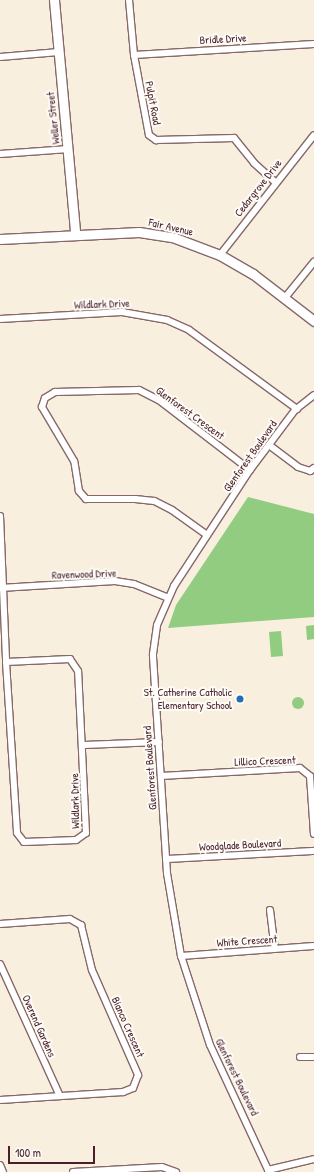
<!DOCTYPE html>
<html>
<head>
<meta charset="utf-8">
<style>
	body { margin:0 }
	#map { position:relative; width:314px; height:1172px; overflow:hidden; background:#f8efde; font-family:"Patrick Hand",sans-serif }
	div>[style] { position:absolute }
	.green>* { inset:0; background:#92cc81 }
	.round { border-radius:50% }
	.roads { filter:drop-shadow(1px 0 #87686a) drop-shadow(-1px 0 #87686a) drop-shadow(0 1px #87686a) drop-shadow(0 -1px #87686a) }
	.street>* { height:6px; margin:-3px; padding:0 3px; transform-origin:3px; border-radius:3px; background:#fff }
	.secondary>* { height:9px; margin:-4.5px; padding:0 4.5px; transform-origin:4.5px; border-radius:4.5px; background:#fff }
	.dots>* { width:11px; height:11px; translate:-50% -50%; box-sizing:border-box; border:2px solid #fdfcf7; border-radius:50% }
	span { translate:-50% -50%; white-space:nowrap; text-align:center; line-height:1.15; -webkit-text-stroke:4px #fdfcf7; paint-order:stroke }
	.street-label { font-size:11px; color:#4a1f2b }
	.poi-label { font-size:11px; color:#4a1f2b }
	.right { translate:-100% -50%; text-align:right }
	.scale { position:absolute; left:8px; top:1146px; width:87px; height:18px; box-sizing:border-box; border:2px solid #4a1f2b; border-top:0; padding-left:5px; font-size:12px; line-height:14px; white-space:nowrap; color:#4a1f2b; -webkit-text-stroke:3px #fdfcf7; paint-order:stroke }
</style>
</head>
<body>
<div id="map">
	<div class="green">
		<div style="clip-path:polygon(248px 497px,314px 514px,314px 617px,168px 628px,176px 605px)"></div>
		<div style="clip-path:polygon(314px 625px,314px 639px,307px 640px,306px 626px)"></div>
		<div style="clip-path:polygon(281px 631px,283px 656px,271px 657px,269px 632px)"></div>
		<div class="round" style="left:292px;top:697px;width:12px;height:12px"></div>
	</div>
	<div class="roads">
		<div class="street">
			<div style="left:129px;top:0;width:55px;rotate:84.8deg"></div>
			<div style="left:134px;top:55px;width:81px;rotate:79.4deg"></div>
			<div style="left:149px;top:135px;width:9px;rotate:36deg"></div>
			<div style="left:156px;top:140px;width:78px;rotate:-1.5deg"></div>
			<div style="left:234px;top:138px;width:32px;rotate:51deg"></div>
			<div style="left:254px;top:163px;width:28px;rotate:42deg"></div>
			<div style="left:134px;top:55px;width:180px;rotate:-3.5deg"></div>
			<div style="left:0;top:57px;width:59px;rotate:-4.8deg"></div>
			<div style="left:0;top:154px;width:69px;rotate:-4.1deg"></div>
			<div style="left:220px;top:255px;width:152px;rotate:-51.9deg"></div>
			<div style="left:284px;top:299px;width:48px;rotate:-51deg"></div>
			<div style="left:0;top:319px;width:122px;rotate:-3.3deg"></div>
			<div style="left:122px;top:312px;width:46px;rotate:10.1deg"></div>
			<div style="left:167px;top:320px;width:24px;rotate:24deg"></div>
			<div style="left:189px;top:330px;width:134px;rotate:36.2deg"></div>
			<div style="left:269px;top:445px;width:36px;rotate:37deg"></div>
			<div style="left:298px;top:467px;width:13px;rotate:18deg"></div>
			<div style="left:310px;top:471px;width:5px;rotate:-37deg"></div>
			<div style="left:0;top:516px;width:146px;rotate:87.6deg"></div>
			<div style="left:6px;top:662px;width:171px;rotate:86.3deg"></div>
			<div style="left:17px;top:833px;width:11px;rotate:52deg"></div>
			<div style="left:24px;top:842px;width:52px;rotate:-2.2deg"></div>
			<div style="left:76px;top:840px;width:12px;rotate:-35deg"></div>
			<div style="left:86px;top:833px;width:162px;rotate:-92.8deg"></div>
			<div style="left:78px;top:671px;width:14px;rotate:-124deg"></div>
			<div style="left:70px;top:659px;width:64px;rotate:177.3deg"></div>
			<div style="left:207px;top:535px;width:43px;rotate:-144.5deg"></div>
			<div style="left:172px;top:510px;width:20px;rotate:-153deg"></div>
			<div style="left:154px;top:501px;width:19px;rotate:-174deg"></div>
			<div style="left:135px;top:499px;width:49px;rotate:180deg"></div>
			<div style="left:86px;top:499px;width:11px;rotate:-131deg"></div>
			<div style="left:79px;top:491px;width:30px;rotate:-99deg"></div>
			<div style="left:74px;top:461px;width:63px;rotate:-120.7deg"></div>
			<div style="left:42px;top:407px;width:9px;rotate:-72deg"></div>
			<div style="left:45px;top:398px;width:12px;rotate:-31deg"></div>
			<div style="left:55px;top:392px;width:84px;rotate:-1.4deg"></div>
			<div style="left:139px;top:390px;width:22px;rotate:27deg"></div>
			<div style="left:159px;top:400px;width:115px;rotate:37.6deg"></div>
			<div style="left:0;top:588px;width:115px;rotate:-3.5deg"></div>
			<div style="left:115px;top:581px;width:19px;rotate:9deg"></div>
			<div style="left:134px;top:584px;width:35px;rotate:22deg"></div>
			<div style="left:84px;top:745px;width:75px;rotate:-2.3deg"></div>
			<div style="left:161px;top:776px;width:139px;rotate:-3.3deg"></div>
			<div style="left:300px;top:768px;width:13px;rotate:39deg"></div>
			<div style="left:310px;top:776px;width:58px;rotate:86.1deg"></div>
			<div style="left:166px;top:859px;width:148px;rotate:-3.1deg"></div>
			<div style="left:270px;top:910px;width:39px;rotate:83deg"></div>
			<div style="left:0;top:924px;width:70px;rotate:-4.1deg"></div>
			<div style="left:70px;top:919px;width:13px;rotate:29deg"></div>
			<div style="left:81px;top:925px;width:46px;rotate:76.3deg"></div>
			<div style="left:92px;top:970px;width:115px;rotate:66.3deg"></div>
			<div style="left:138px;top:1075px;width:14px;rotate:111deg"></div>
			<div style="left:133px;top:1088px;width:11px;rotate:158deg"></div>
			<div style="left:123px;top:1092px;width:123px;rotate:176.3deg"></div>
			<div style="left:181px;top:956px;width:133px;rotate:-4.3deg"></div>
			<div style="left:0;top:964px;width:145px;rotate:65.6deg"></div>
			<div style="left:300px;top:1057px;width:14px"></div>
			<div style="left:0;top:1165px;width:8px;rotate:67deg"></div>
			<div style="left:268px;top:1170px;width:47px;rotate:-13.4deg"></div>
			<div style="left:73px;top:1172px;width:89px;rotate:-3.2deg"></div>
			<div style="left:162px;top:1167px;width:15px;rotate:20deg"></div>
			<div style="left:269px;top:1172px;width:140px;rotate:-114.9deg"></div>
			<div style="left:210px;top:1045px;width:94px;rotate:-108deg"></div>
			<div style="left:181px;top:956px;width:84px;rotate:-99.6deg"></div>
			<div style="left:167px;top:873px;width:219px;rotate:-93.7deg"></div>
			<div style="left:153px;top:654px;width:29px;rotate:-82deg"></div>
			<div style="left:157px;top:625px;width:43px;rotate:-66.4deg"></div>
			<div style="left:174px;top:586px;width:139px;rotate:-56.8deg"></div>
			<div style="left:250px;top:470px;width:75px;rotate:-53.1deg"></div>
			<div style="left:295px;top:410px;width:24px;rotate:-38deg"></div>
		</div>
		<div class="secondary">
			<div style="left:54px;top:0;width:234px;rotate:84.8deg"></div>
			<div style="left:0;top:239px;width:139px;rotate:-2.9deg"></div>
			<div style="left:139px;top:232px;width:36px;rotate:9deg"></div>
			<div style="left:175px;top:238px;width:48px;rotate:20.7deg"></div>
			<div style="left:220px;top:255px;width:38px;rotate:30deg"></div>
			<div style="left:253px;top:274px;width:77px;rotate:37.6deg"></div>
		</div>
	</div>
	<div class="dots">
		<div style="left:240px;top:699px;background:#1f6fb2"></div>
	</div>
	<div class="street-label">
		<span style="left:223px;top:39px;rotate:-3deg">Bridle Drive</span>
		<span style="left:153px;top:103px;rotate:79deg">Pulpit Road</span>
		<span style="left:53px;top:118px;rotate:-96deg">Weller Street</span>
		<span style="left:258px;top:188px;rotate:-52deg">Cedargrove Drive</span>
		<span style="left:171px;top:227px;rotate:13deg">Fair Avenue</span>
		<span style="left:102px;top:304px;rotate:-2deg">Wildlark Drive</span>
		<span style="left:190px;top:413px;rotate:36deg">Glenforest Crescent</span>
		<span style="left:250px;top:456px;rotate:-55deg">Glenforest Boulevard</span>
		<span style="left:84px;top:574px;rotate:-2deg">Ravenwood Drive</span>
		<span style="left:265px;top:761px;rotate:-2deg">Lillico Crescent</span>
		<span style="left:150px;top:768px;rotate:-94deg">Glenforest Boulevard</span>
		<span style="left:75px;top:801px;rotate:-91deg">Wildlark Drive</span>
		<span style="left:240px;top:845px;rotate:-3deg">Woodglade Boulevard</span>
		<span style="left:247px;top:941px;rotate:-4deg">White Crescent</span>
		<span style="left:39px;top:1026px;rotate:66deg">Overend Gardens</span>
		<span style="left:128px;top:1027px;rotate:66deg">Bianco Crescent</span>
		<span style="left:237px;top:1077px;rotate:64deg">Glenforest Boulevard</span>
	</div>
	<div class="poi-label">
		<span class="right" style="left:232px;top:699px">St. Catherine Catholic<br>Elementary School</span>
	</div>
	<div class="scale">100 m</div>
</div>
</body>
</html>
